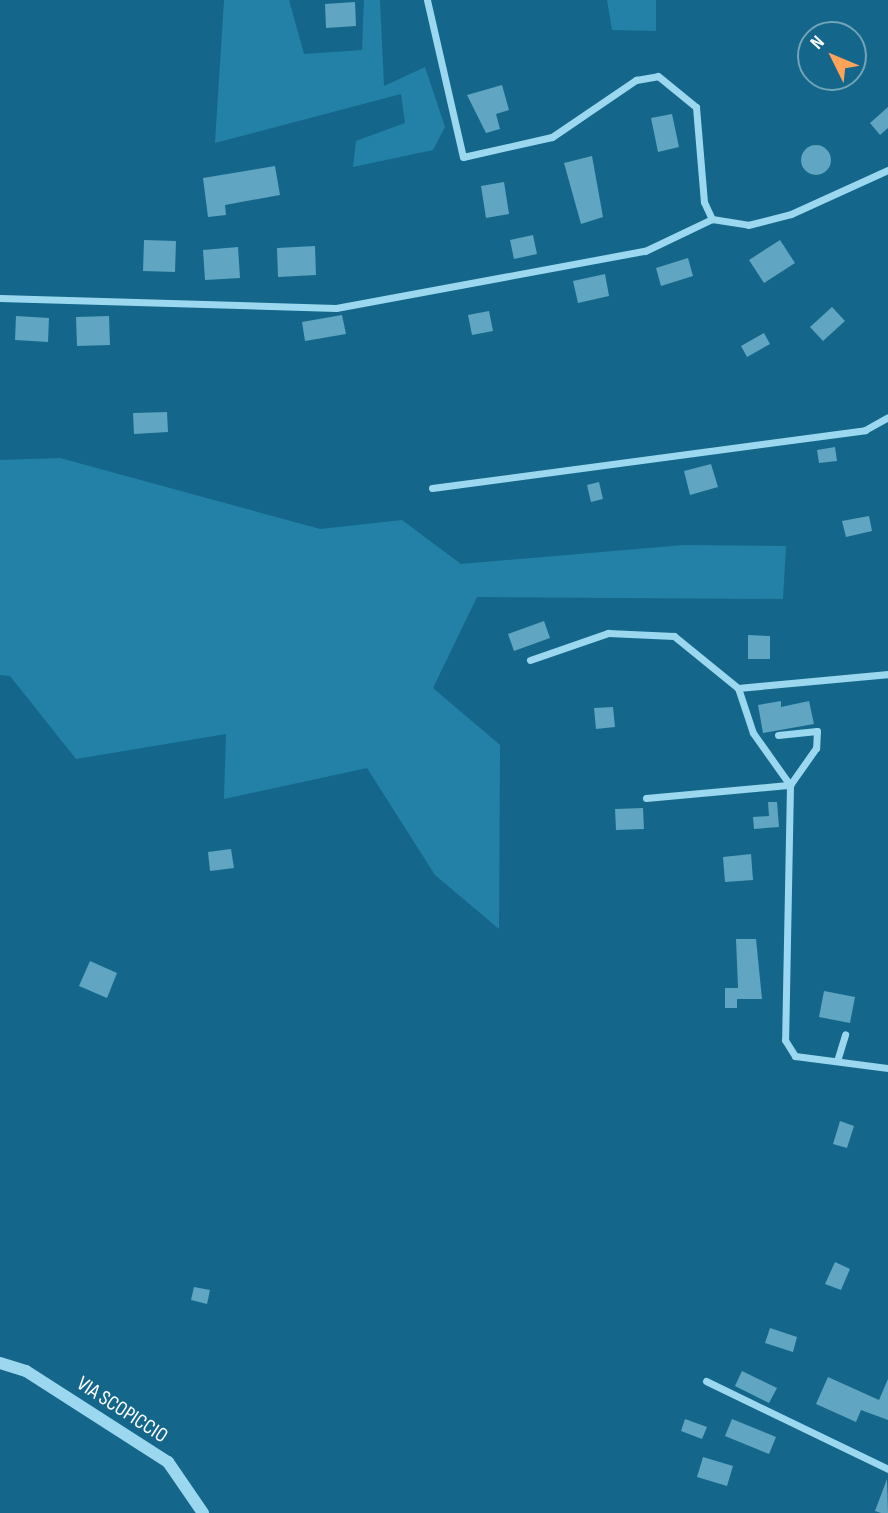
<!DOCTYPE html>
<html>
<head>
<meta charset="utf-8">
<style>
	body { margin:0 }
	#map { position:relative; width:888px; height:1513px; overflow:hidden; background:#14678a; font-family:"Sofia Sans Condensed",sans-serif }
	div>[style] { position:absolute }
	.green>* { inset:0; background:#2381a7 }
	.building>* { inset:0; background:#60a5c1 }
	.round { border-radius:50% }
	.minor>* { height:7px; margin:-3.5px; padding:0 3.5px; transform-origin:3.5px; border-radius:3.5px; background:#9bd8ef }
	.tertiary>* { height:12px; margin:-6px; padding:0 6px; transform-origin:6px; border-radius:6px; background:#9bd8ef }
	span { translate:-50% -50%; white-space:nowrap; text-align:center; line-height:1.15; -webkit-text-stroke:7px #14678a; paint-order:stroke }
	.street-label { font-size:21px; color:#fff }
	.north { position:absolute; left:797px; top:21px; width:70px; height:70px; box-sizing:border-box; background:#14678a; border:2px solid #72a4b9; border-radius:50%; rotate:313deg; font-size:19px; font-weight:700; line-height:28px; text-align:center; color:#fff }
	.north::after { content:''; display:block; margin:auto; width:24px; height:32px; background:#ffa35a; clip-path:polygon(50% 0,100% 100%,50% 72%,0 100%) }
</style>
</head>
<body>
<div id="map">
	<div class="green">
		<div style="clip-path:polygon(224px 0,289px 0,304px 54px,362px 50px,364px 0,380px 0,384px 86px,425px 67px,445px 127px,433px 150px,353px 167px,356px 141px,405px 123px,401px 94px,215px 143px)"></div>
		<div style="clip-path:polygon(607px 0,656px 0,656px 31px,612px 30px)"></div>
		<div style="clip-path:polygon(60px 458px,320px 529px,402px 520px,461px 564px,684px 545px,786px 546px,783px 599px,477px 597px,433px 688px,500px 745px,499px 929px,435px 875px,367px 768px,224px 799px,226px 734px,76px 759px,10px 676px,0 675px,0 460px)"></div>
	</div>
	<div class="building">
		<div style="clip-path:polygon(355px 2px,356px 26px,326px 28px,325px 4px)"></div>
		<div style="clip-path:polygon(502px 85px,509px 110px,496px 114px,500px 129px,486px 133px,467px 95px)"></div>
		<div style="clip-path:polygon(888px 107px,888px 128px,880px 135px,870px 123px)"></div>
		<div style="clip-path:polygon(672px 114px,679px 147px,658px 152px,651px 118px)"></div>
		<div class="round" style="left:801px;top:145px;width:30px;height:30px"></div>
		<div style="clip-path:polygon(592px 156px,603px 217px,581px 224px,564px 163px)"></div>
		<div style="clip-path:polygon(275px 166px,280px 195px,225px 205px,226px 215px,208px 217px,203px 178px)"></div>
		<div style="clip-path:polygon(504px 182px,509px 214px,486px 218px,481px 186px)"></div>
		<div style="clip-path:polygon(533px 235px,537px 254px,514px 259px,510px 240px)"></div>
		<div style="clip-path:polygon(144px 240px,176px 241px,175px 272px,143px 271px)"></div>
		<div style="clip-path:polygon(780px 240px,795px 263px,764px 283px,749px 260px)"></div>
		<div style="clip-path:polygon(315px 246px,316px 275px,278px 277px,277px 248px)"></div>
		<div style="clip-path:polygon(238px 247px,240px 278px,205px 280px,203px 250px)"></div>
		<div style="clip-path:polygon(688px 258px,693px 276px,661px 286px,656px 268px)"></div>
		<div style="clip-path:polygon(605px 274px,609px 296px,578px 303px,573px 281px)"></div>
		<div style="clip-path:polygon(832px 307px,845px 321px,823px 341px,810px 327px)"></div>
		<div style="clip-path:polygon(489px 311px,493px 331px,472px 335px,468px 315px)"></div>
		<div style="clip-path:polygon(342px 315px,346px 334px,305px 341px,302px 322px)"></div>
		<div style="clip-path:polygon(16px 316px,49px 318px,48px 342px,15px 340px)"></div>
		<div style="clip-path:polygon(109px 316px,110px 345px,77px 346px,76px 317px)"></div>
		<div style="clip-path:polygon(764px 333px,770px 344px,747px 357px,741px 346px)"></div>
		<div style="clip-path:polygon(167px 412px,168px 432px,134px 434px,133px 413px)"></div>
		<div style="clip-path:polygon(835px 447px,837px 461px,819px 463px,817px 450px)"></div>
		<div style="clip-path:polygon(711px 464px,718px 487px,690px 495px,684px 471px)"></div>
		<div style="clip-path:polygon(599px 482px,603px 499px,591px 502px,587px 485px)"></div>
		<div style="clip-path:polygon(869px 516px,872px 531px,846px 537px,842px 521px)"></div>
		<div style="clip-path:polygon(544px 621px,550px 638px,514px 651px,508px 634px)"></div>
		<div style="clip-path:polygon(748px 635px,770px 636px,770px 659px,748px 659px)"></div>
		<div style="clip-path:polygon(781px 701px,781px 707px,809px 701px,814px 724px,763px 733px,758px 705px)"></div>
		<div style="clip-path:polygon(613px 707px,615px 727px,596px 729px,594px 708px)"></div>
		<div style="clip-path:polygon(768px 802px,777px 802px,779px 827px,754px 829px,753px 817px,769px 816px)"></div>
		<div style="clip-path:polygon(643px 808px,644px 829px,616px 830px,615px 809px)"></div>
		<div style="clip-path:polygon(231px 849px,234px 868px,210px 871px,208px 852px)"></div>
		<div style="clip-path:polygon(751px 854px,753px 880px,725px 882px,723px 857px)"></div>
		<div style="clip-path:polygon(736px 939px,756px 939px,762px 999px,737px 999px,737px 1008px,725px 1008px,725px 988px,738px 988px)"></div>
		<div style="clip-path:polygon(90px 961px,117px 973px,107px 998px,79px 986px)"></div>
		<div style="clip-path:polygon(824px 991px,855px 997px,850px 1023px,819px 1017px)"></div>
		<div style="clip-path:polygon(840px 1121px,854px 1126px,847px 1148px,833px 1144px)"></div>
		<div style="clip-path:polygon(835px 1262px,850px 1269px,841px 1290px,825px 1284px)"></div>
		<div style="clip-path:polygon(194px 1287px,210px 1290px,207px 1304px,191px 1300px)"></div>
		<div style="clip-path:polygon(770px 1328px,797px 1337px,793px 1352px,765px 1343px)"></div>
		<div style="clip-path:polygon(742px 1371px,777px 1388px,769px 1403px,735px 1386px)"></div>
		<div style="clip-path:polygon(828px 1377px,879px 1400px,888px 1379px,888px 1420px,861px 1410px,856px 1422px,816px 1404px)"></div>
		<div style="clip-path:polygon(685px 1419px,707px 1427px,702px 1439px,681px 1431px)"></div>
		<div style="clip-path:polygon(732px 1419px,776px 1437px,769px 1454px,725px 1436px)"></div>
		<div style="clip-path:polygon(703px 1457px,733px 1466px,727px 1486px,697px 1477px)"></div>
		<div style="clip-path:polygon(887px 1479px,888px 1513px,881px 1513px,875px 1511px)"></div>
	</div>
	<div class="minor">
		<div style="left:427px;top:0;width:161px;rotate:77.1deg"></div>
		<div style="left:463px;top:157px;width:91px;rotate:-12.7deg"></div>
		<div style="left:552px;top:137px;width:102px;rotate:-34.2deg"></div>
		<div style="left:636px;top:80px;width:22px;rotate:-10deg"></div>
		<div style="left:658px;top:76px;width:49px;rotate:39.2deg"></div>
		<div style="left:696px;top:107px;width:95px;rotate:85.2deg"></div>
		<div style="left:704px;top:202px;width:19px;rotate:65deg"></div>
		<div style="left:712px;top:219px;width:36px;rotate:9deg"></div>
		<div style="left:748px;top:225px;width:44px;rotate:-14.3deg"></div>
		<div style="left:791px;top:214px;width:107px;rotate:-24.4deg"></div>
		<div style="left:0;top:298px;width:336px;rotate:1.7deg"></div>
		<div style="left:336px;top:308px;width:314px;rotate:-10.5deg"></div>
		<div style="left:645px;top:251px;width:74px;rotate:-25.5deg"></div>
		<div style="left:432px;top:488px;width:437px;rotate:-7.6deg"></div>
		<div style="left:865px;top:430px;width:26px;rotate:-29deg"></div>
		<div style="left:530px;top:660px;width:83px;rotate:-19.1deg"></div>
		<div style="left:608px;top:633px;width:66px;rotate:2.6deg"></div>
		<div style="left:674px;top:636px;width:82px;rotate:39.1deg"></div>
		<div style="left:778px;top:735px;width:39px;rotate:-6deg"></div>
		<div style="left:817px;top:731px;width:17px;rotate:93deg"></div>
		<div style="left:816px;top:748px;width:45px;rotate:125.1deg"></div>
		<div style="left:790px;top:785px;width:64px;rotate:-125.4deg"></div>
		<div style="left:753px;top:733px;width:47px;rotate:-108.4deg"></div>
		<div style="left:738px;top:688px;width:151px;rotate:-5.3deg"></div>
		<div style="left:646px;top:798px;width:145px;rotate:-5.2deg"></div>
		<div style="left:790px;top:785px;width:255px;rotate:91.1deg"></div>
		<div style="left:785px;top:1040px;width:19px;rotate:58deg"></div>
		<div style="left:795px;top:1056px;width:94px;rotate:7.4deg"></div>
		<div style="left:837px;top:1061px;width:28px;rotate:-73deg"></div>
		<div style="left:706px;top:1381px;width:202px;rotate:25.8deg"></div>
	</div>
	<div class="tertiary">
		<div style="left:0;top:1363px;width:27px;rotate:17deg"></div>
		<div style="left:26px;top:1371px;width:169px;rotate:32.7deg"></div>
		<div style="left:168px;top:1462px;width:62px;rotate:55.5deg"></div>
	</div>
	<div class="street-label">
		<span style="left:122px;top:1410px;rotate:33deg">VIA SCOPICCIO</span>
	</div>
	<div class="north">N</div>
</div>
</body>
</html>
